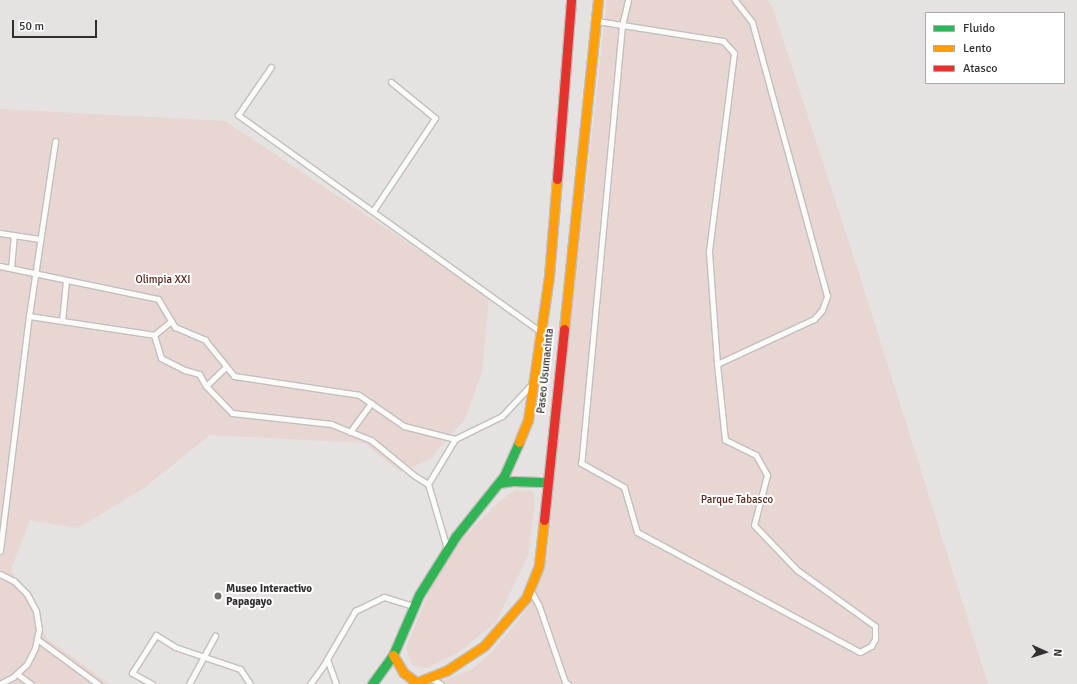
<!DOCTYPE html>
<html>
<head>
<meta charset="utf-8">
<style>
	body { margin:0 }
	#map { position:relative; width:1077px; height:684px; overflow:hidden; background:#e6e2e1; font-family:Signika,sans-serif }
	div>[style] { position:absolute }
	.green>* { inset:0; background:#e7d6d2 }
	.roads { filter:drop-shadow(1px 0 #c2bfbe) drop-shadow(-1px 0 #c2bfbe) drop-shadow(0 1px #c2bfbe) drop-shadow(0 -1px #c2bfbe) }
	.lane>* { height:5px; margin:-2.5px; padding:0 2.5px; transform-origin:2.5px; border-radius:2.5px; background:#fbfbfa }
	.fast>* { height:9px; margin:-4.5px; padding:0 4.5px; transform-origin:4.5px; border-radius:4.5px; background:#30b455 }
	.slow>* { height:9px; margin:-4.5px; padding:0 4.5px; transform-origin:4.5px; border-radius:4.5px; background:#ff9f0a }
	.jam>* { height:9px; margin:-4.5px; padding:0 4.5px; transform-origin:4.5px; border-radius:4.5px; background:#e5322d }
	.dots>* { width:11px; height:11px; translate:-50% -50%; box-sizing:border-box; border:2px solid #fff; border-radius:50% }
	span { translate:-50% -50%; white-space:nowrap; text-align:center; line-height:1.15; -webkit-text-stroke:4px #fff; paint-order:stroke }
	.park-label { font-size:11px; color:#54251a }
	.street-label { font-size:11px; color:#312f2f }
	.poi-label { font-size:11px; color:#312f2f; font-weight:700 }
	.left { translate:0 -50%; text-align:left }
	.legend { position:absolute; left:925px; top:12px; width:140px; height:72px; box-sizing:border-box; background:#fff; border:1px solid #adacac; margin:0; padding:5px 7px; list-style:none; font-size:12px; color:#312f2f }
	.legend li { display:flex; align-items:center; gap:8px; height:20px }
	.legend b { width:20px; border:1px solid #adacac }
	.north { position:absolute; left:1025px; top:632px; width:40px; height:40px; -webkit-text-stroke:3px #fff; paint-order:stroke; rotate:93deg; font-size:11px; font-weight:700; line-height:16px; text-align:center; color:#312f2f }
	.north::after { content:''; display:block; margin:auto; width:14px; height:18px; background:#312f2f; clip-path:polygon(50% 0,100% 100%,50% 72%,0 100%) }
	.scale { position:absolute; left:12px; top:20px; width:85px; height:18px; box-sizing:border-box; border:2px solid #312f2f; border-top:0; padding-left:5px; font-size:12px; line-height:14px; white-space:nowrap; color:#312f2f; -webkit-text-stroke:3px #fff; paint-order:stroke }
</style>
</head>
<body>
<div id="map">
	<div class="green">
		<div style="clip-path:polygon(607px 0,767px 0,772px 6px,857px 267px,988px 684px,436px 684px,472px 669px,491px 653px,515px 625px,533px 600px,548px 553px,559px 429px)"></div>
		<div style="clip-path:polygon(0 109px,225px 121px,489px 297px,482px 372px,465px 419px,429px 460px,400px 472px,364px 443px,210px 435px,144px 488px,78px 528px,30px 520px,11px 569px,47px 639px,110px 684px,0 684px)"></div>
		<div style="clip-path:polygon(515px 490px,533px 491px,535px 503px,528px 556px,496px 622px,459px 652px,427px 668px,412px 665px,406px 648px,432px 584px,462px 539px,500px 501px)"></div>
	</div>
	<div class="roads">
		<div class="lane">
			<div style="left:628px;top:0;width:26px;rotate:103deg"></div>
			<div style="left:622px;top:25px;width:440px;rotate:95.3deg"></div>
			<div style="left:581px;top:463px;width:49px;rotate:29.2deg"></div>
			<div style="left:624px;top:487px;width:47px;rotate:73.9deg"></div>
			<div style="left:637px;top:532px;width:253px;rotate:28.3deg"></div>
			<div style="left:860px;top:652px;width:13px;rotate:-29deg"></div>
			<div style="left:871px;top:646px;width:8px;rotate:-60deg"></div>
			<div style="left:875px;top:639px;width:13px;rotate:-90deg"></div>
			<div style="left:875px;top:626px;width:96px;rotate:-144.3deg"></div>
			<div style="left:797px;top:570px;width:62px;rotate:-133.7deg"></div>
			<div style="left:754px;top:525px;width:52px;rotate:-75.4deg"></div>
			<div style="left:767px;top:475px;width:23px;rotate:-119deg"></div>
			<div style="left:756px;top:455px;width:34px;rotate:-154deg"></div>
			<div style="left:725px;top:440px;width:76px;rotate:-96deg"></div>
			<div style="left:717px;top:364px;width:107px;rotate:-24.9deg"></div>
			<div style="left:814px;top:319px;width:12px;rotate:-48deg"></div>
			<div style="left:822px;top:310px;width:15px;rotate:-70deg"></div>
			<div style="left:827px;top:296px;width:284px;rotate:-105.3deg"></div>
			<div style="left:752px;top:22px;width:28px;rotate:-128deg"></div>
			<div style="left:597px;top:21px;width:128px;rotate:9deg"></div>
			<div style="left:723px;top:41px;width:16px;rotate:47deg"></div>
			<div style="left:734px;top:53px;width:201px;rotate:97.2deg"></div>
			<div style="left:709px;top:252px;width:112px;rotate:85.9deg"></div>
			<div style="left:271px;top:67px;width:58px;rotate:124.5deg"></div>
			<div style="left:238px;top:115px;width:371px;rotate:35.6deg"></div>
			<div style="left:373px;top:211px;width:112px;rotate:-56.3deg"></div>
			<div style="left:435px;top:118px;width:57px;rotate:-140.7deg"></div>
			<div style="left:0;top:233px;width:40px;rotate:8.5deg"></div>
			<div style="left:0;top:266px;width:161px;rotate:11.8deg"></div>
			<div style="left:158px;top:299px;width:33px;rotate:59deg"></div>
			<div style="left:175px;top:327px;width:33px;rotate:23deg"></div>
			<div style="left:205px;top:340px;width:46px;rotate:51.1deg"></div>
			<div style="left:234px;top:376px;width:126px;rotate:8.6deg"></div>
			<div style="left:359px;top:395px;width:55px;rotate:34.6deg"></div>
			<div style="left:404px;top:426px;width:53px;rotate:14.3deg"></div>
			<div style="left:11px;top:268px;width:33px;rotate:-85deg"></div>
			<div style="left:29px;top:316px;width:126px;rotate:8.6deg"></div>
			<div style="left:154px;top:335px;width:24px;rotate:73deg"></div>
			<div style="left:161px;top:358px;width:27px;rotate:27deg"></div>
			<div style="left:185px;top:370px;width:15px;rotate:16deg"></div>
			<div style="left:199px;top:374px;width:14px;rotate:60deg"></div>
			<div style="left:206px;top:386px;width:37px;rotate:46deg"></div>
			<div style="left:232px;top:413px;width:100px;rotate:6.3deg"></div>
			<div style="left:331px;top:424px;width:43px;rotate:21.8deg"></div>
			<div style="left:371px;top:440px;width:57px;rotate:39.3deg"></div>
			<div style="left:415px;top:476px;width:15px;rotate:32deg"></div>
			<div style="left:62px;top:321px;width:41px;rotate:-84.4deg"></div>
			<div style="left:154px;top:335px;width:22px;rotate:-39deg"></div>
			<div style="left:206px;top:386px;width:28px;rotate:-44deg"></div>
			<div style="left:350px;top:432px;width:36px;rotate:-54deg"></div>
			<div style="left:446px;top:545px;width:64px;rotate:-106.4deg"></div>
			<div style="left:428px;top:484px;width:52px;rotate:-59deg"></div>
			<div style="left:455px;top:439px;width:52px;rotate:-26.1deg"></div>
			<div style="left:502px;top:416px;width:40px;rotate:-47deg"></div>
			<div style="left:0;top:551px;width:237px;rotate:-83deg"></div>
			<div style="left:29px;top:316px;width:177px;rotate:-81.5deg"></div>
			<div style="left:0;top:574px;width:16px;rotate:27deg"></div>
			<div style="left:14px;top:581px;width:18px;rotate:45deg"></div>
			<div style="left:27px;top:594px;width:19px;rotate:62deg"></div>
			<div style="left:36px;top:611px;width:18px;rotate:81deg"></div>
			<div style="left:39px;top:629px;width:19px;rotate:102deg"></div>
			<div style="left:35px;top:648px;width:18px;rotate:117deg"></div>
			<div style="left:27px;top:664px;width:19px;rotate:137deg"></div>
			<div style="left:13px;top:677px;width:15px;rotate:152deg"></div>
			<div style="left:531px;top:591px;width:17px;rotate:62deg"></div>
			<div style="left:539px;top:606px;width:80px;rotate:71.1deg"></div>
			<div style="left:565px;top:682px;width:4px;rotate:34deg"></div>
			<div style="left:37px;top:639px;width:76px;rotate:36.4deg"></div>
			<div style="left:327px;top:659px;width:27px;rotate:70deg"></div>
			<div style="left:17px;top:674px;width:17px;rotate:36deg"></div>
			<div style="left:432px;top:679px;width:10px;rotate:29deg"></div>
			<div style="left:152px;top:684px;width:23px;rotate:-151deg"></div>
			<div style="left:132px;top:673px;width:45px;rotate:-57.7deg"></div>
			<div style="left:156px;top:635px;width:22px;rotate:32deg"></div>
			<div style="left:175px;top:647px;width:69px;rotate:18.7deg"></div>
			<div style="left:240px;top:669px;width:18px;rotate:56deg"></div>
			<div style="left:189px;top:684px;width:55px;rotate:-61.6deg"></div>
			<div style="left:310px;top:684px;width:22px;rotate:-54deg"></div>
			<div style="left:323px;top:666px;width:64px;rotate:-59.8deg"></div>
			<div style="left:355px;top:611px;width:32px;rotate:-26deg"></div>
			<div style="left:384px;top:597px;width:30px;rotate:17deg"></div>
		</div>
		<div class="fast">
			<div style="left:499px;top:483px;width:14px;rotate:-8deg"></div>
			<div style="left:513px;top:481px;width:34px;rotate:2deg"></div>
			<div style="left:372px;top:684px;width:36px;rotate:-54deg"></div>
			<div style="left:393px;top:655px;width:65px;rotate:-66.6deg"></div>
			<div style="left:419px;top:595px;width:70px;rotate:-57.9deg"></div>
			<div style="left:456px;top:536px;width:77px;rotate:-51.3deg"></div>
			<div style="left:504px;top:476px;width:37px;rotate:-66deg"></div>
		</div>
		<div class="slow">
			<div style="left:564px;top:329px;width:331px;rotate:-84.1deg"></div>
			<div style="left:519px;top:442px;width:24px;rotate:-68deg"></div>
			<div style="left:528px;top:420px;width:146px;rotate:-81.7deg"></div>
			<div style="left:549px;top:276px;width:97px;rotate:-85.3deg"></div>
			<div style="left:393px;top:655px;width:21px;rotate:59deg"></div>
			<div style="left:404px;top:673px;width:15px;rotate:37deg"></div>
			<div style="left:413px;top:684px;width:35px;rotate:-22deg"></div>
			<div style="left:446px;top:671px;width:45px;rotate:-33.3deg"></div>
			<div style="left:484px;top:646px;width:64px;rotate:-48.8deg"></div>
			<div style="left:526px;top:598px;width:35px;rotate:-68deg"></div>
			<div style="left:539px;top:565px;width:45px;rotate:-83.7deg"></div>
		</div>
		<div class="jam">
			<div style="left:557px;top:179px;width:180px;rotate:-85.5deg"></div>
			<div style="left:544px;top:520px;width:192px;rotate:-84deg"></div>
		</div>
	</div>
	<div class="dots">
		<div style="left:218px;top:596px;background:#706e6d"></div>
	</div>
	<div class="park-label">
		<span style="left:163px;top:280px">Olimpia XXI</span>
		<span style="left:737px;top:500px">Parque Tabasco</span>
	</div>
	<div class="street-label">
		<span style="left:546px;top:371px;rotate:-84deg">Paseo Usumacinta</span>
	</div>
	<div class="poi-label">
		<span class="left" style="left:226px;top:596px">Museo Interactivo<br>Papagayo</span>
	</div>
	<ul class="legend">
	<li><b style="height:5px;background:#30b455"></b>Fluido</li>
	<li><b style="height:5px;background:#ff9f0a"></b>Lento</li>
	<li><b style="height:5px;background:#e5322d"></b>Atasco</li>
	</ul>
	<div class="north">N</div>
	<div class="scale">50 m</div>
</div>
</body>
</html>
